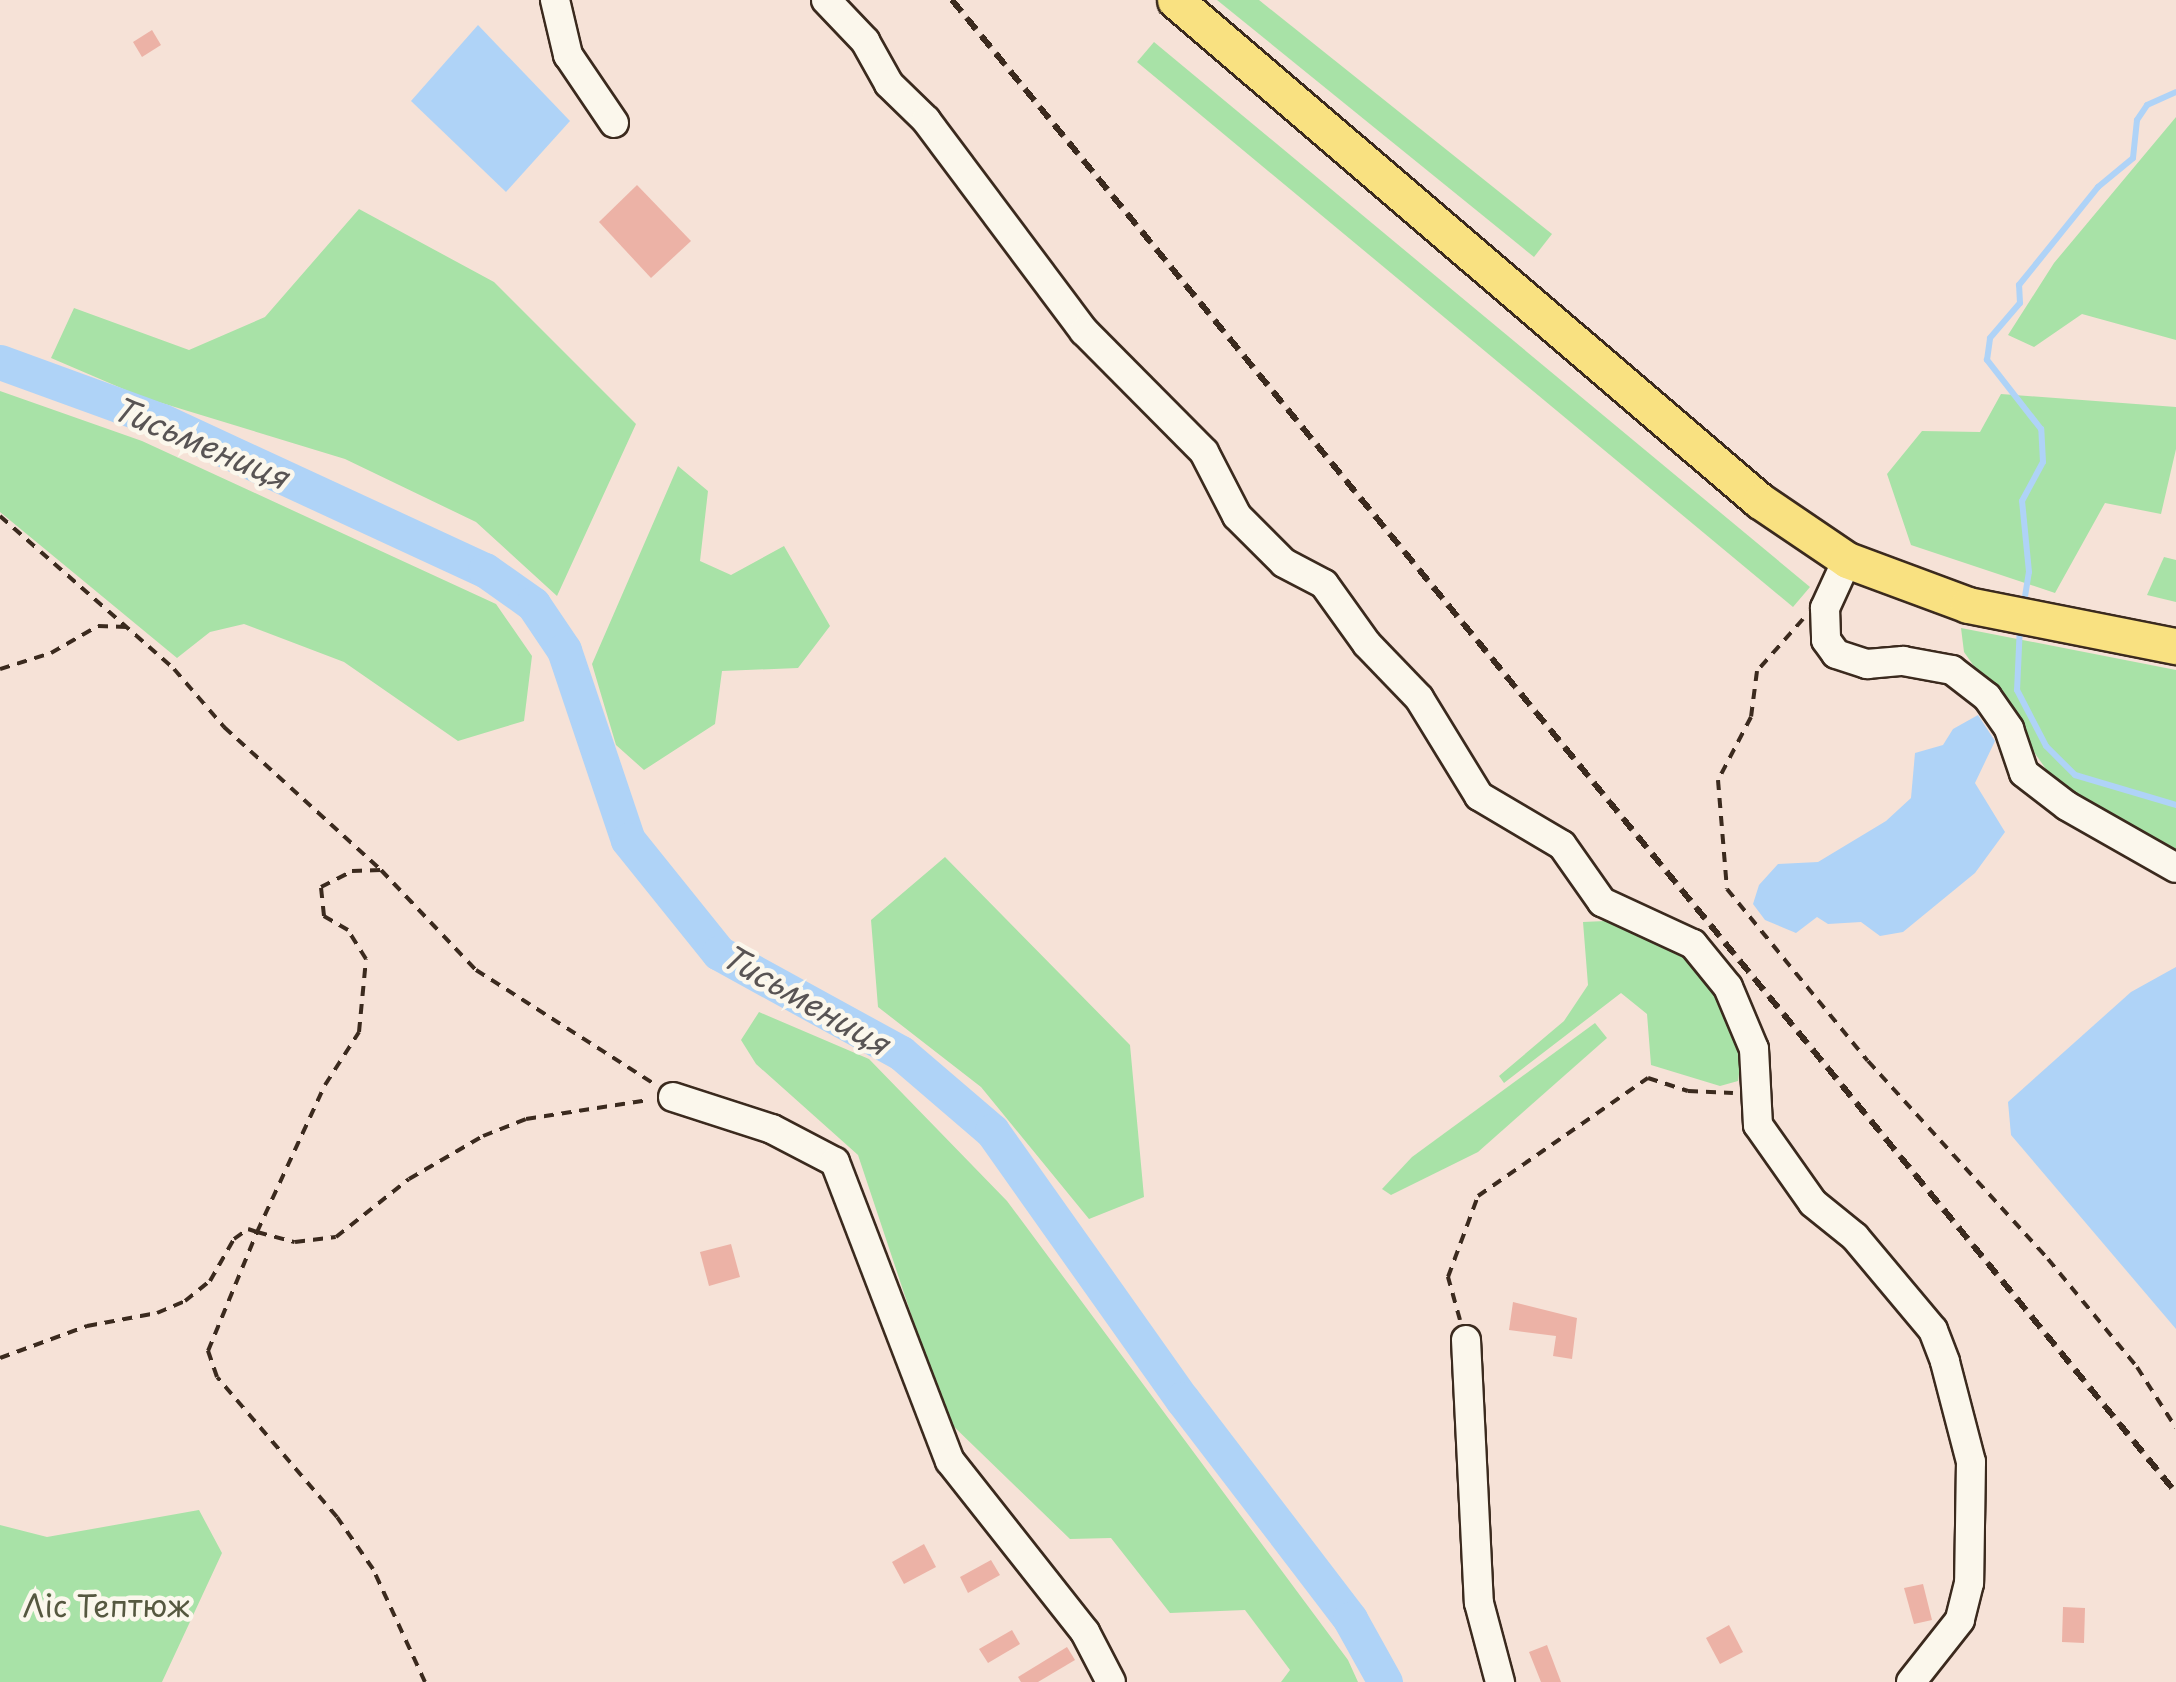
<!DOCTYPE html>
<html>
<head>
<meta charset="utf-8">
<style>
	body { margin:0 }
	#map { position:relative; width:2176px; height:1682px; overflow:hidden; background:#f6e2d7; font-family:"Playpen Sans",sans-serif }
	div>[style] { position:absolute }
	.green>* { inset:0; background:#a8e2a7 }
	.water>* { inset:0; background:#afd3f7 }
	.stream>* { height:6px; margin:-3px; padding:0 3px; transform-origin:3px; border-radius:3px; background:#afd3f7 }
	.river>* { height:35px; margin:-17.5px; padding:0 17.5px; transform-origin:17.5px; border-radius:17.5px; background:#afd3f7 }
	.building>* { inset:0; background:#ecb2a6 }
	.path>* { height:4px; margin-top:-2px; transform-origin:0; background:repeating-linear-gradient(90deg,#3b2a1e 0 10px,transparent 0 18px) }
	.roads { filter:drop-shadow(2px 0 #3b2a1e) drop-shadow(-2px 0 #3b2a1e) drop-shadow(0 2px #3b2a1e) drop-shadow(0 -2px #3b2a1e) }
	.minor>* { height:28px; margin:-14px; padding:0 14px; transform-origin:14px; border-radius:14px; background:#fbf7ec }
	.major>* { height:35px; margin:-17.5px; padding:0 17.5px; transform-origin:17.5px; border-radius:17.5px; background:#f9e181 }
	.rail>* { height:6px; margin-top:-3px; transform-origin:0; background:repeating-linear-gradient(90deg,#3b2a1e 0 15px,transparent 0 23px) }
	span { translate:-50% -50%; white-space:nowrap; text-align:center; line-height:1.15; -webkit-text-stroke:9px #fbf7ec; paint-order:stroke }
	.park-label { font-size:30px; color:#565840 }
	.water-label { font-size:32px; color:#585454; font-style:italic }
</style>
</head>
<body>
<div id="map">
	<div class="green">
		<div style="clip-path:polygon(1217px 0,1259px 0,1552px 234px,1534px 257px)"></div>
		<div style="clip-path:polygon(1154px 42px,1810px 587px,1793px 607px,1137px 62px)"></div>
		<div style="clip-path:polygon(2176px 117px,2176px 340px,2082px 314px,2034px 347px,2008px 335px,2054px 263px)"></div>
		<div style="clip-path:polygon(359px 209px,494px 282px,636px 424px,557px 596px,476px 522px,345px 459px,142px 397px,51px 358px,74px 308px,189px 350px,265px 317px)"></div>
		<div style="clip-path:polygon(0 391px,142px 441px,496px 604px,532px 656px,524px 721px,458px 741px,344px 662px,244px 624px,210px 632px,177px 658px,0 512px)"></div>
		<div style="clip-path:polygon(2001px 394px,2176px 407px,2176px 449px,2161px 514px,2105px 503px,2055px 593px,1911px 545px,1887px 474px,1922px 431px,1980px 432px)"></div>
		<div style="clip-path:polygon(678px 466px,708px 491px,700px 561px,731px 575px,784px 546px,830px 626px,798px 668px,722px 671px,715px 724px,644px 770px,616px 745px,592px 664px)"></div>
		<div style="clip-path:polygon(2164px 557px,2176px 560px,2176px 602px,2147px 595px)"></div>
		<div style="clip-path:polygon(1961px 628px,2176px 670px,2176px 853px,2062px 792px,1964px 652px)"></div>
		<div style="clip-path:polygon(945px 857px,1130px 1045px,1144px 1197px,1089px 1219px,981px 1087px,878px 1007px,871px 920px)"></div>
		<div style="clip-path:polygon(1605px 921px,1666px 942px,1711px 982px,1743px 1045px,1738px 1081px,1720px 1086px,1651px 1065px,1647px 1014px,1621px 993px,1504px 1083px,1499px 1076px,1564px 1021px,1588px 985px,1583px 922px)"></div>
		<div style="clip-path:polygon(759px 1012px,869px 1059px,1007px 1201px,1348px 1660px,1358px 1682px,1281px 1682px,1290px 1670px,1245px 1610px,1170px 1613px,1111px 1538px,1070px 1539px,946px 1419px,858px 1155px,756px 1064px,741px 1040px)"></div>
		<div style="clip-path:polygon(1595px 1023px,1607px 1038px,1478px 1152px,1391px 1195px,1382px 1189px,1412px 1157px)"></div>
		<div style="clip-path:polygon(199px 1510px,222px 1553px,162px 1682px,0 1682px,0 1525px,47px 1537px)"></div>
	</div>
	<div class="water">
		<div style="clip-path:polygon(478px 25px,570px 121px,506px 192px,411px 101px)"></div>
		<div style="clip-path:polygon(1978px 715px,1995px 741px,1975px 783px,2005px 832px,1975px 873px,1903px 932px,1880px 936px,1861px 922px,1828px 924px,1817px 917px,1796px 933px,1765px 920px,1753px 904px,1759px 885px,1778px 864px,1818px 862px,1886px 821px,1911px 798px,1915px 753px,1943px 745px,1953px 729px)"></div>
		<div style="clip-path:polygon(2176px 967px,2176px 1329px,2011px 1135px,2008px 1102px,2131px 992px)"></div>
	</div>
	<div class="stream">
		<div style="left:2024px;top:603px;width:31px;rotate:-81deg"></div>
		<div style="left:2029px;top:572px;width:71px;rotate:-95.6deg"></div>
		<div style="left:2022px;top:501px;width:44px;rotate:-61.7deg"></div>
		<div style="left:2043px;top:462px;width:33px;rotate:-93deg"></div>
		<div style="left:2041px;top:429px;width:88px;rotate:-128deg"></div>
		<div style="left:1987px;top:360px;width:22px;rotate:-82deg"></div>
		<div style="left:1990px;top:338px;width:46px;rotate:-49.4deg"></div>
		<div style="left:2020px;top:303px;width:18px;rotate:-93deg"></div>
		<div style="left:2019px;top:285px;width:126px;rotate:-51.1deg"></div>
		<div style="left:2098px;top:187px;width:45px;rotate:-39.6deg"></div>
		<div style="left:2133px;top:158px;width:38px;rotate:-84deg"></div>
		<div style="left:2137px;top:120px;width:18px;rotate:-56deg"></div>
		<div style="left:2147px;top:105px;width:32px;rotate:-24deg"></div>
		<div style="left:2020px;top:625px;width:65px;rotate:92.6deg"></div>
		<div style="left:2017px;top:690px;width:63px;rotate:62.6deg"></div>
		<div style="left:2046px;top:746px;width:41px;rotate:45deg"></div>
		<div style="left:2075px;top:775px;width:105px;rotate:16.5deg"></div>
	</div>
	<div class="river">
		<div style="left:0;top:362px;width:172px;rotate:20deg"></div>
		<div style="left:162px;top:421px;width:356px;rotate:24.8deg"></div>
		<div style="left:485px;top:570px;width:59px;rotate:35.3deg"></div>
		<div style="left:533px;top:604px;width:55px;rotate:56deg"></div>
		<div style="left:564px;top:650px;width:200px;rotate:71.4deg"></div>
		<div style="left:628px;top:840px;width:145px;rotate:51.2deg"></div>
		<div style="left:719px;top:953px;width:208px;rotate:28.8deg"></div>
		<div style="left:901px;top:1053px;width:120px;rotate:40.6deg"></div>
		<div style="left:992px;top:1131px;width:329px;rotate:54.7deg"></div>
		<div style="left:1182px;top:1399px;width:277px;rotate:52.6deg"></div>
		<div style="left:1350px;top:1619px;width:72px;rotate:60.9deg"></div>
	</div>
	<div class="building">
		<div style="clip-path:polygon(152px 30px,161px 45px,142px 57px,133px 42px)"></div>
		<div style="clip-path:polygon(637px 185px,691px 241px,651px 278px,599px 222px)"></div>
		<div style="clip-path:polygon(731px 1244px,740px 1277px,709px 1286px,700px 1252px)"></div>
		<div style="clip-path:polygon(1513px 1302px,1577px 1318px,1572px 1359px,1553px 1356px,1556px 1336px,1509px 1330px)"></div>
		<div style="clip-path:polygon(924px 1544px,936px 1567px,904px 1584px,892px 1562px)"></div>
		<div style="clip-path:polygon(991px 1560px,1000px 1575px,968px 1593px,960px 1577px)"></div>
		<div style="clip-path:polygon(1923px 1584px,1932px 1620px,1914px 1624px,1904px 1588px)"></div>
		<div style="clip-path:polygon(2063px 1607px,2085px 1608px,2084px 1643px,2062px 1642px)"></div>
		<div style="clip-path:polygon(1729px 1625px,1743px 1652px,1720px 1664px,1706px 1638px)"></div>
		<div style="clip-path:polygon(1012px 1630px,1020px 1644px,988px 1663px,979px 1649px)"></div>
		<div style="clip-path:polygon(1547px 1645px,1561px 1682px,1541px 1682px,1529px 1652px)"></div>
		<div style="clip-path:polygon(1067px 1647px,1075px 1660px,1038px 1682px,1021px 1682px,1018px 1677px)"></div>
	</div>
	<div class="path">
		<div style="left:0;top:516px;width:232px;rotate:41.3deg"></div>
		<div style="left:174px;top:669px;width:77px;rotate:49.2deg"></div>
		<div style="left:224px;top:727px;width:212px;rotate:42.3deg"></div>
		<div style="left:381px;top:870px;width:138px;rotate:46.5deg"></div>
		<div style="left:476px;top:970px;width:211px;rotate:32.6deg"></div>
		<div style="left:1803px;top:619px;width:69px;rotate:131.5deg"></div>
		<div style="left:1757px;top:671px;width:46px;rotate:97.4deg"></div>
		<div style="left:1751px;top:717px;width:71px;rotate:117.6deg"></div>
		<div style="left:1718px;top:780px;width:109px;rotate:85.3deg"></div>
		<div style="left:1727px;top:889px;width:222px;rotate:50.7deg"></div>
		<div style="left:1868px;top:1061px;width:268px;rotate:47.7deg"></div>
		<div style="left:2048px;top:1259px;width:140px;rotate:50.5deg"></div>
		<div style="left:2137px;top:1367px;width:72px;rotate:57.4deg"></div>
		<div style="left:0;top:669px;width:53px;rotate:-17.4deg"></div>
		<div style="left:51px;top:653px;width:54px;rotate:-29.9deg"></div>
		<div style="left:98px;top:626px;width:29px;rotate:2deg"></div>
		<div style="left:1460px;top:1320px;width:45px;rotate:-105.6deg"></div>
		<div style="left:1448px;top:1277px;width:86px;rotate:-69.7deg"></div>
		<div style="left:1478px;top:1196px;width:207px;rotate:-34.8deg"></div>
		<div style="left:1648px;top:1078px;width:42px;rotate:18deg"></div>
		<div style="left:1688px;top:1091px;width:45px;rotate:2.5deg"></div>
		<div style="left:0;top:1358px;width:93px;rotate:-20.2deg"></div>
		<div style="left:87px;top:1326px;width:71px;rotate:-10.5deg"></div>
		<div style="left:157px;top:1313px;width:30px;rotate:-23deg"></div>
		<div style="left:185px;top:1301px;width:32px;rotate:-39deg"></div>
		<div style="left:210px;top:1281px;width:48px;rotate:-60.3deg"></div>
		<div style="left:234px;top:1239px;width:17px;rotate:-36deg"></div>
		<div style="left:248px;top:1229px;width:9px;rotate:18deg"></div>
		<div style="left:257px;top:1232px;width:162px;rotate:-65.2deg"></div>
		<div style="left:325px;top:1085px;width:63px;rotate:-57.3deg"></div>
		<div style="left:359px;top:1032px;width:73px;rotate:-84.5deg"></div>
		<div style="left:366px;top:959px;width:34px;rotate:-122deg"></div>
		<div style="left:348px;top:930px;width:28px;rotate:-150deg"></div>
		<div style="left:324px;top:916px;width:29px;rotate:-96deg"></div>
		<div style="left:321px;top:887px;width:35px;rotate:-27deg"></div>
		<div style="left:352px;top:871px;width:29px;rotate:-2deg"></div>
		<div style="left:425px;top:1682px;width:124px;rotate:-114.7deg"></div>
		<div style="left:373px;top:1569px;width:63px;rotate:-124.7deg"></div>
		<div style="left:337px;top:1517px;width:184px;rotate:-130.6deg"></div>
		<div style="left:217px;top:1377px;width:28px;rotate:-109deg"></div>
		<div style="left:208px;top:1351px;width:129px;rotate:-67.6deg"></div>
		<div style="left:257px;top:1232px;width:39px;rotate:15deg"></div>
		<div style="left:295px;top:1242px;width:41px;rotate:-7deg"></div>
		<div style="left:336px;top:1237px;width:93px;rotate:-38.5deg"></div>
		<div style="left:409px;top:1179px;width:86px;rotate:-30.2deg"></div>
		<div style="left:483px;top:1136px;width:46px;rotate:-21.6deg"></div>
		<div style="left:526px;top:1119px;width:124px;rotate:-8.8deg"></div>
	</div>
	<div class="roads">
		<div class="minor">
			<div style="left:555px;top:0;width:57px;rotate:76.7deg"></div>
			<div style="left:568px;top:55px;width:82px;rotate:55.9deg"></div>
			<div style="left:826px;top:0;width:57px;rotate:46.4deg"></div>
			<div style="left:865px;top:41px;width:49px;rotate:60.8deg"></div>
			<div style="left:889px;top:84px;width:52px;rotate:44.2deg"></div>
			<div style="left:926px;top:120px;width:264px;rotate:53.2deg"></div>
			<div style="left:1084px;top:331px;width:170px;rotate:45.2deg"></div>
			<div style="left:1204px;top:452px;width:72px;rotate:62.7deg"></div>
			<div style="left:1237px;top:516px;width:66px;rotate:45deg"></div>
			<div style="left:1284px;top:563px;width:45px;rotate:27.7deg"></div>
			<div style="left:1324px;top:584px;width:74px;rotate:54.4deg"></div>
			<div style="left:1367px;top:644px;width:75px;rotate:46.1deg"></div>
			<div style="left:1419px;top:698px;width:115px;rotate:58.5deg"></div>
			<div style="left:1479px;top:796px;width:96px;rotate:30.6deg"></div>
			<div style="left:1562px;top:845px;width:70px;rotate:54.9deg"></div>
			<div style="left:1602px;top:902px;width:100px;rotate:24.8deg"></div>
			<div style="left:1693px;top:944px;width:55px;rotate:50.9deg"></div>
			<div style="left:1728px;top:987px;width:67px;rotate:67.2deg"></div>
			<div style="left:1754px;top:1049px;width:76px;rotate:87deg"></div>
			<div style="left:1758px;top:1125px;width:95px;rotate:54.8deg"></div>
			<div style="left:1813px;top:1203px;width:54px;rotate:39deg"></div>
			<div style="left:1855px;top:1237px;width:121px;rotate:50deg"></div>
			<div style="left:1933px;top:1330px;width:34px;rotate:69deg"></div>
			<div style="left:1945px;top:1362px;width:103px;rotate:75.4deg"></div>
			<div style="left:1971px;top:1462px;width:121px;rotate:90.9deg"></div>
			<div style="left:1969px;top:1583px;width:38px;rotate:104deg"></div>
			<div style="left:1960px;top:1620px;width:79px;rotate:128.3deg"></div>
			<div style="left:1847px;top:560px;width:53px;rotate:114.6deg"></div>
			<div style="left:1825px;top:608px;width:32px;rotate:88deg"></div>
			<div style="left:1826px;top:640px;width:17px;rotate:54deg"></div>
			<div style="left:1836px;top:654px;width:33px;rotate:18deg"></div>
			<div style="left:1867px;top:664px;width:36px;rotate:-5deg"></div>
			<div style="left:1903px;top:661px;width:50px;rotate:10.4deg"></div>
			<div style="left:1952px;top:670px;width:44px;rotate:37.6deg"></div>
			<div style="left:1987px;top:697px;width:39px;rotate:55deg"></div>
			<div style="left:2009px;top:729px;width:46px;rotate:71.2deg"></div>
			<div style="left:2024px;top:773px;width:54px;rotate:37.5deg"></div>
			<div style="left:2067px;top:806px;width:125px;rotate:29.6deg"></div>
			<div style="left:673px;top:1097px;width:104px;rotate:17.9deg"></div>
			<div style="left:772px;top:1129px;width:71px;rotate:27.6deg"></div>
			<div style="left:835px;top:1162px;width:320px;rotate:69deg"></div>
			<div style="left:950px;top:1461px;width:218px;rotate:51.7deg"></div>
			<div style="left:1085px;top:1632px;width:56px;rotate:62.5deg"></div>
			<div style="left:1466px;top:1340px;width:263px;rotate:87.2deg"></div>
			<div style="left:1479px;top:1603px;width:82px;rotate:75.1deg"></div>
		</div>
		<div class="major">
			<div style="left:1175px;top:0;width:770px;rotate:40.58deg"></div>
			<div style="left:1760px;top:501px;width:105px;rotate:34.1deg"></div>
			<div style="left:1847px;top:560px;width:129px;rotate:20.4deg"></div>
			<div style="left:1968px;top:605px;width:212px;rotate:11.2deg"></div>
		</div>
	</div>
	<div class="rail">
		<div style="left:952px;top:0;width:1931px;rotate:50.65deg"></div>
	</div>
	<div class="park-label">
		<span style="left:106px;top:1605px">Ліс Тептюж</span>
	</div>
	<div class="water-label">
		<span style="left:201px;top:442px;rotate:23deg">Тисьмениця</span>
		<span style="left:806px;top:999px;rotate:30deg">Тисьмениця</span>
	</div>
</div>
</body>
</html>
